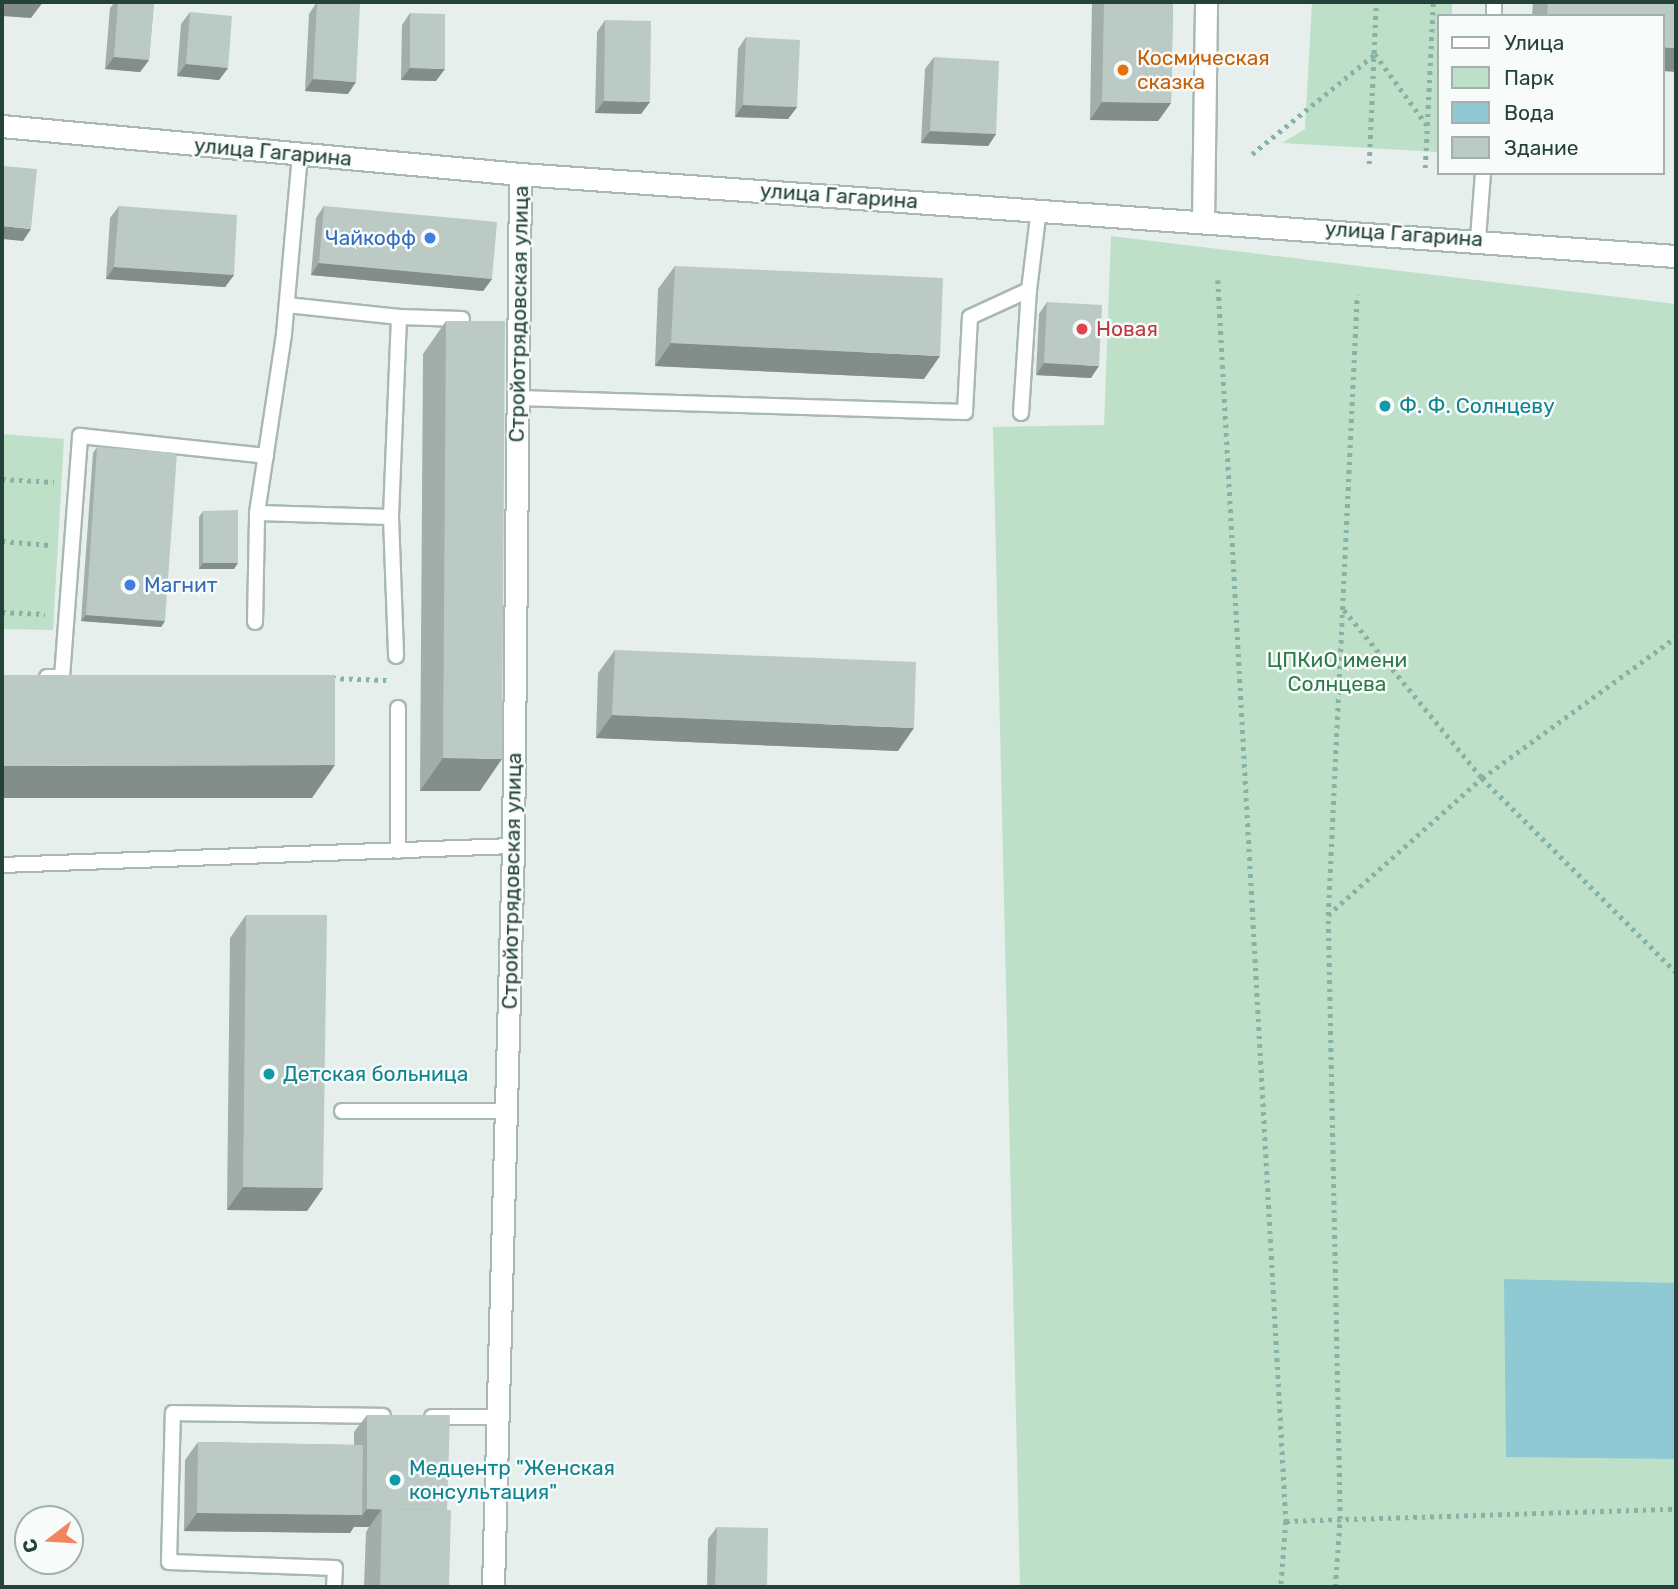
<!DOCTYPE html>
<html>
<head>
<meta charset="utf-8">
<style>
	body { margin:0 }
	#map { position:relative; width:1678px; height:1589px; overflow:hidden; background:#e6efeb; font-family:Rubik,sans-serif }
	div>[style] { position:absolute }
	.green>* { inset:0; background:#bfe0c8 }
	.water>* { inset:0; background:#8ec9d4 }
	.path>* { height:4.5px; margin-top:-2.25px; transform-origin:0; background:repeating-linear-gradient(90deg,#86b3a5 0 3.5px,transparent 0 8.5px) }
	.roads { filter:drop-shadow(2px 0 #a8b8b2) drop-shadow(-2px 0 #a8b8b2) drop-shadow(0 2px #a8b8b2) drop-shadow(0 -2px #a8b8b2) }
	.service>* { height:14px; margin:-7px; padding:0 7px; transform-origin:7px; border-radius:7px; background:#fff }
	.minor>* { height:21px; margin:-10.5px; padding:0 10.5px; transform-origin:10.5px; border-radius:10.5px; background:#fff }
	.tertiary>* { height:21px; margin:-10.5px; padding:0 10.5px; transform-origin:10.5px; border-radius:10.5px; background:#fff }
	.secondary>* { height:21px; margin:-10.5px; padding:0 10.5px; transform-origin:10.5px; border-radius:10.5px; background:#fff }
	.wall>* { inset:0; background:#a1aea9 }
	.shaded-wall>* { inset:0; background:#838d89 }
	.building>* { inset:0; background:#bbcac4 }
	.dots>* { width:19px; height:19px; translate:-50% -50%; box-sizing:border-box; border:4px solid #f7fbf9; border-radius:50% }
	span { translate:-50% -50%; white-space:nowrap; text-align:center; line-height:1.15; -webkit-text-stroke:5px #f7fbf9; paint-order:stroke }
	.food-label { font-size:21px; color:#c56008 }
	.left { translate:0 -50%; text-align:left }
	.street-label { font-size:21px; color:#24423a }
	.shop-label { font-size:21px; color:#366cbe }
	.right { translate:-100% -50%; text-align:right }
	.health-label { font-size:21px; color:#be3a42 }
	.culture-label { font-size:21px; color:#0d838f }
	.park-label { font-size:21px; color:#2d7a4b }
	.frame { position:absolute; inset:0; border:4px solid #24423a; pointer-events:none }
	.legend { position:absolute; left:1437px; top:14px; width:228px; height:161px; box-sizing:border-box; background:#f7fbf9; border:2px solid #a3b1ad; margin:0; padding:9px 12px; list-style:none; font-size:21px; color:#24423a }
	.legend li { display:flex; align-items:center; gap:14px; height:35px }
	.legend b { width:35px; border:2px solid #a3b1ad }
	.north { position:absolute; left:14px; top:1505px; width:70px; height:70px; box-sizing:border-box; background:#f7fbf9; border:2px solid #a3b1ad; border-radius:50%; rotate:253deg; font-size:19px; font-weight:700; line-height:28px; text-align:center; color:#24423a }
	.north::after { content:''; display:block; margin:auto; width:24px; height:32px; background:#f4845f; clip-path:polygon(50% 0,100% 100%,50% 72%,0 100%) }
</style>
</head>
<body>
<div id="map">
	<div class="green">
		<div style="clip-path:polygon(1312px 2px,1452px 2px,1452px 16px,1438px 16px,1438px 152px,1282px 143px,1305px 129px)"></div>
		<div style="clip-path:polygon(1111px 236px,1676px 304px,1676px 1587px,1020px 1587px,993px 427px,1104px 425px)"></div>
		<div style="clip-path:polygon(2px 434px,64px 439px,53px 630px,2px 629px)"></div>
	</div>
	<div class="water">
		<div style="clip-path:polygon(1504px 1279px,1676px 1283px,1676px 1459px,1506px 1457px)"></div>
	</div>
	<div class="path">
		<div style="left:1252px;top:154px;width:159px;rotate:-39.1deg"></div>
		<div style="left:1375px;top:54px;width:88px;rotate:53.8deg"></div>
		<div style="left:1369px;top:164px;width:162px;rotate:-87.5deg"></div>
		<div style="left:1425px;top:168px;width:166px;rotate:-87.2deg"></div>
		<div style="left:1218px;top:280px;width:1243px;rotate:86.86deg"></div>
		<div style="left:1286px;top:1521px;width:66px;rotate:94.3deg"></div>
		<div style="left:2px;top:479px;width:52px;rotate:3.3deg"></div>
		<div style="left:2px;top:541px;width:48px;rotate:4.8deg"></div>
		<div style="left:1344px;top:610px;width:217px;rotate:50.6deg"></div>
		<div style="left:1482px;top:778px;width:274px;rotate:45deg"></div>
		<div style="left:2px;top:612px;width:43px;rotate:2.7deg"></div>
		<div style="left:332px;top:678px;width:55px;rotate:2.1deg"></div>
		<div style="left:1328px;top:915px;width:206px;rotate:-41.7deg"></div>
		<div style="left:1482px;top:778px;width:240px;rotate:-36deg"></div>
		<div style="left:1286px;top:1521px;width:390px;rotate:-1.8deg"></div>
		<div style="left:1335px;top:1587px;width:68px;rotate:-85.8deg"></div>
		<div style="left:1340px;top:1519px;width:604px;rotate:-91.14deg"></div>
		<div style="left:1328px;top:915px;width:621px;rotate:-87.32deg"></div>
	</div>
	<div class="roads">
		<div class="service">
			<div style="left:1494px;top:16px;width:14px;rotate:-90deg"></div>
			<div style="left:1478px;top:239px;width:66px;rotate:-85.7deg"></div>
			<div style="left:287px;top:305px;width:113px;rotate:6.1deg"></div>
			<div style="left:399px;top:317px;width:200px;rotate:92.3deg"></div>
			<div style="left:399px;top:317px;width:63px;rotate:1.8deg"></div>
			<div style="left:518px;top:398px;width:447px;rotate:1.8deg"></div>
			<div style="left:965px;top:412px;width:95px;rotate:-87deg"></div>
			<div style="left:970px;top:317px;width:65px;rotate:-24.6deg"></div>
			<div style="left:1029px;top:290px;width:82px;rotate:-83deg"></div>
			<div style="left:1021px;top:413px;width:123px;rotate:-86.3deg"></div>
			<div style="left:257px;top:513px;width:134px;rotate:1.7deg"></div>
			<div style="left:391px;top:517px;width:139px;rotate:87.9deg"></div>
			<div style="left:255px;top:622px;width:109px;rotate:-88.9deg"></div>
			<div style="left:257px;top:513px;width:181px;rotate:-81.4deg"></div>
			<div style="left:284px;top:334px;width:180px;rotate:-84.9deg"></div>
			<div style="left:47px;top:677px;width:15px"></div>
			<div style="left:62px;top:677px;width:242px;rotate:-85.7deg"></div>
			<div style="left:80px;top:436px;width:187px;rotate:6.1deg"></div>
			<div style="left:398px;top:708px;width:143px;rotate:90deg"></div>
			<div style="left:2px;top:865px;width:511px;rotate:-2.13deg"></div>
			<div style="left:342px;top:1111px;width:164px"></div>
			<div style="left:432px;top:1417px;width:66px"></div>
			<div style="left:334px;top:1587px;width:19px;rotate:-87deg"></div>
			<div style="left:335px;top:1568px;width:166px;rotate:-177.9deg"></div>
			<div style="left:169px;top:1562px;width:149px;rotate:-88.5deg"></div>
			<div style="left:173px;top:1413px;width:210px;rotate:0.8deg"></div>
		</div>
		<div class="minor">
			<div style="left:1203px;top:221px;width:219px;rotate:-89.2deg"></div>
		</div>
		<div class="tertiary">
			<div style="left:493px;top:1587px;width:741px;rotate:-88.45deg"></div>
			<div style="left:513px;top:846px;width:672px;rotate:-89.4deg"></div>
		</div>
		<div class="secondary">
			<div style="left:2px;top:126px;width:520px;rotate:5.29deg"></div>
			<div style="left:520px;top:174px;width:1159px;rotate:4.06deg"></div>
		</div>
	</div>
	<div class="wall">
		<div style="clip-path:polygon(115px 2px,154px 2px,149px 60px,140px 72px,105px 69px,110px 8px)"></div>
		<div style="clip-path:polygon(317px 2px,348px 94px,305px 91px,309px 14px)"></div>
		<div style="clip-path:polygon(1092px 2px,1173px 2px,1171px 103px,1158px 121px,1090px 120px)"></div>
		<div style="clip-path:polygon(1533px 2px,1676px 2px,1662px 16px,1532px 16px)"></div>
		<div style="clip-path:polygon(190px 12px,228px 68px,219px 80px,177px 76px,181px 24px)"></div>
		<div style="clip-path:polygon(410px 13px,436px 81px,401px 80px,402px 25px)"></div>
		<div style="clip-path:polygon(605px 20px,641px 114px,595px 113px,597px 32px)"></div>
		<div style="clip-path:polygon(746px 37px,797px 107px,788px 119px,735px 117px,738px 49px)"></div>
		<div style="clip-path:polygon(934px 57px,996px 134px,988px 146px,921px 143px,925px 69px)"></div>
		<div style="clip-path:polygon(119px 206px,234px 275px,225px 287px,106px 279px,110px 218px)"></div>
		<div style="clip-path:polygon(324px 206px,492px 279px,483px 291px,311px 275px,316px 218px)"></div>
		<div style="clip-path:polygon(675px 266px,924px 379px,655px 366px,658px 289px)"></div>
		<div style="clip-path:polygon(1047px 302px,1091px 378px,1036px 375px,1039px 314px)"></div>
		<div style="clip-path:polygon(446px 321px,480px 791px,420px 791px,423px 354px)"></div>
		<div style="clip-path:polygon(97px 447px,165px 621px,161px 627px,81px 621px,93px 453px)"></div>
		<div style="clip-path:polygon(203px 511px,234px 569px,199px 569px,199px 517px)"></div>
		<div style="clip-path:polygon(615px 650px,898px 751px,596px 738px,598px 673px)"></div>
		<div style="clip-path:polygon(246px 915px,323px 1188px,307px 1211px,227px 1210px,230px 938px)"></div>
		<div style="clip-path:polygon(367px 1415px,447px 1510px,449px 1587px,364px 1587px,366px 1532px,369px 1527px,354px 1526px,350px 1533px,184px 1531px,185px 1460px,198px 1442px,354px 1445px,354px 1432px)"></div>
		<div style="clip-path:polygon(717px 1527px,767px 1587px,707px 1587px,708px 1539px)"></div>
	</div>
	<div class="shaded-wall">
		<div style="clip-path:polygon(2px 2px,43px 2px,31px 18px,2px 16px)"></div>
		<div style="clip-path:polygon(1662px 47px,1676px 48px,1676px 72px,1662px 71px)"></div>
		<div style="clip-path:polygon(114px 57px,149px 60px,140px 72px,105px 69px)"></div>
		<div style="clip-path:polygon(186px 64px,228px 68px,219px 80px,177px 76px)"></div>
		<div style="clip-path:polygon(410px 68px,445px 69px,436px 81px,401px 80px)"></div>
		<div style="clip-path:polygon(313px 79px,356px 82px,348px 94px,305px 91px)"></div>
		<div style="clip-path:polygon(604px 101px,650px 102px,641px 114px,595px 113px)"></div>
		<div style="clip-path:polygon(1102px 102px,1171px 103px,1158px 121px,1090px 120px)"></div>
		<div style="clip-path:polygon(743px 105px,797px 107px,788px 119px,735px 117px)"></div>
		<div style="clip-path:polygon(930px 131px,996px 134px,988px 146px,921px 143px)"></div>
		<div style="clip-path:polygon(2px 226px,31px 229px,23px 241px,2px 239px)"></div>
		<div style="clip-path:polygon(319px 263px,492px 279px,483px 291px,311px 275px)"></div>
		<div style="clip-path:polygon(114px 267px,234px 275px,225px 287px,106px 279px)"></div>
		<div style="clip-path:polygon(671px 343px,940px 356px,924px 379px,655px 366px)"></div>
		<div style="clip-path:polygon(1044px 363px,1099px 366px,1091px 378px,1036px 375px)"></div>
		<div style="clip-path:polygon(203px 563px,238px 563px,234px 569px,199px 569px)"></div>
		<div style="clip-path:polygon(86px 615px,165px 621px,161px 627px,81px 621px)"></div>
		<div style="clip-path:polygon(612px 715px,914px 728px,898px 751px,596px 738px)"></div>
		<div style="clip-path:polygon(443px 758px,502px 759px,480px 791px,420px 791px)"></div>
		<div style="clip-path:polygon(335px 765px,312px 798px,2px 798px,2px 766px)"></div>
		<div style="clip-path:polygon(243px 1187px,323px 1188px,307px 1211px,227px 1210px)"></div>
		<div style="clip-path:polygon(367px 1509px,381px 1510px,369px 1527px,354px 1527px)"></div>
		<div style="clip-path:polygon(197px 1513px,362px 1515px,350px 1533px,184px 1531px)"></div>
	</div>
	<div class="building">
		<div style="clip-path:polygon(118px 2px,154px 2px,149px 60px,114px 57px)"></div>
		<div style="clip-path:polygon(317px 2px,360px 4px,356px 82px,313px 79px)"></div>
		<div style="clip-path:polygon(1104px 2px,1173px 2px,1171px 103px,1102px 102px)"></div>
		<div style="clip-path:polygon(1548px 2px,1676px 2px,1676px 48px,1662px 47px,1662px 16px,1547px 16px)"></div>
		<div style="clip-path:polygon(190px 12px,232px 16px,228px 68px,186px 64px)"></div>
		<div style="clip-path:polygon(410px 13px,445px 14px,445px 69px,410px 68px)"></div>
		<div style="clip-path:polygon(605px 20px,651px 21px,650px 102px,604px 101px)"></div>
		<div style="clip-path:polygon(746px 37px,800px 40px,797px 107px,743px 105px)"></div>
		<div style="clip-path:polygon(934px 57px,999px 61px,996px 134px,930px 131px)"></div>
		<div style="clip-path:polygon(2px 166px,37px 169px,31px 229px,2px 226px)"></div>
		<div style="clip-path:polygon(119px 206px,237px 215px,234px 275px,114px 267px)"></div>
		<div style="clip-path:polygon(324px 206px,497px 222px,492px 279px,319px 263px)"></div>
		<div style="clip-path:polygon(675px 266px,943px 278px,940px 356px,671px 343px)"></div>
		<div style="clip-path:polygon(1047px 302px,1102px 305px,1099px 366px,1044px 363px)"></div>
		<div style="clip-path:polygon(446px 321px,505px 321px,502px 759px,443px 758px)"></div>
		<div style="clip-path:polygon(97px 447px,177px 453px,165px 621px,86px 615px)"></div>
		<div style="clip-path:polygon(238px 510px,238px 563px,203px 563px,203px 511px)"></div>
		<div style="clip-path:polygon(615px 650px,916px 662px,914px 728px,612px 715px)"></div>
		<div style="clip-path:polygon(2px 675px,335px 675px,335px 765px,2px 766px)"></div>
		<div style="clip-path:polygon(246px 915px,327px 915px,323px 1188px,243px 1187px)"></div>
		<div style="clip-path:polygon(367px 1415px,450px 1415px,447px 1510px,367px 1509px)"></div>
		<div style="clip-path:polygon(198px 1442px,363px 1445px,362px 1515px,197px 1513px)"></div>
		<div style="clip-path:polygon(382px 1509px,451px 1510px,449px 1587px,380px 1587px)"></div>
		<div style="clip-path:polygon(717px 1527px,768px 1528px,767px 1587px,715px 1587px)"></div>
	</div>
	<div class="dots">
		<div style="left:1123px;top:70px;background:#e8710a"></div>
		<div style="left:430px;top:238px;background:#3f7fe0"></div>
		<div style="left:1082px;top:329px;background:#e0444e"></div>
		<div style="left:1385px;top:406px;background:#0f9aa8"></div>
		<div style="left:130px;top:585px;background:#3f7fe0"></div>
		<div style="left:269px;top:1074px;background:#0f9aa8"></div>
		<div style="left:395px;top:1480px;background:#0f9aa8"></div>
	</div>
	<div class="food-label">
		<span class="left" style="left:1137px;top:70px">Космическая<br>сказка</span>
	</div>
	<div class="street-label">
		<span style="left:273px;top:152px;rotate:5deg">улица Гагарина</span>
		<span style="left:839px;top:196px;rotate:4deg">улица Гагарина</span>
		<span style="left:1404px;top:234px;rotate:4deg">улица Гагарина</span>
		<span style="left:519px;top:314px;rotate:-89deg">Стройотрядовская улица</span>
		<span style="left:512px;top:881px;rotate:-89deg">Стройотрядовская улица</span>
	</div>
	<div class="shop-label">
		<span class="right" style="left:416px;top:238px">Чайкофф</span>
		<span class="left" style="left:144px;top:585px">Магнит</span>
	</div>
	<div class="health-label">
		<span class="left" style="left:1096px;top:329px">Новая</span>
	</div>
	<div class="culture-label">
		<span class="left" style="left:1399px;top:406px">Ф. Ф. Солнцеву</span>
		<span class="left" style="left:283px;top:1074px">Детская больница</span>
		<span class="left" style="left:409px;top:1480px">Медцентр "Женская<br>консультация"</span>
	</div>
	<div class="park-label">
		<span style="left:1337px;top:672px">ЦПКиО имени<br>Солнцева</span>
	</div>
	<div class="frame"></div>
	<ul class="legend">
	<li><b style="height:9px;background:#fff"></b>Улица</li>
	<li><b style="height:19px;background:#bfe0c8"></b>Парк</li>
	<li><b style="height:19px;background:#8ec9d4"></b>Вода</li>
	<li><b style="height:19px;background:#bbcac4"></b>Здание</li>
	</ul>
	<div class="north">С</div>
</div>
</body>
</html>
